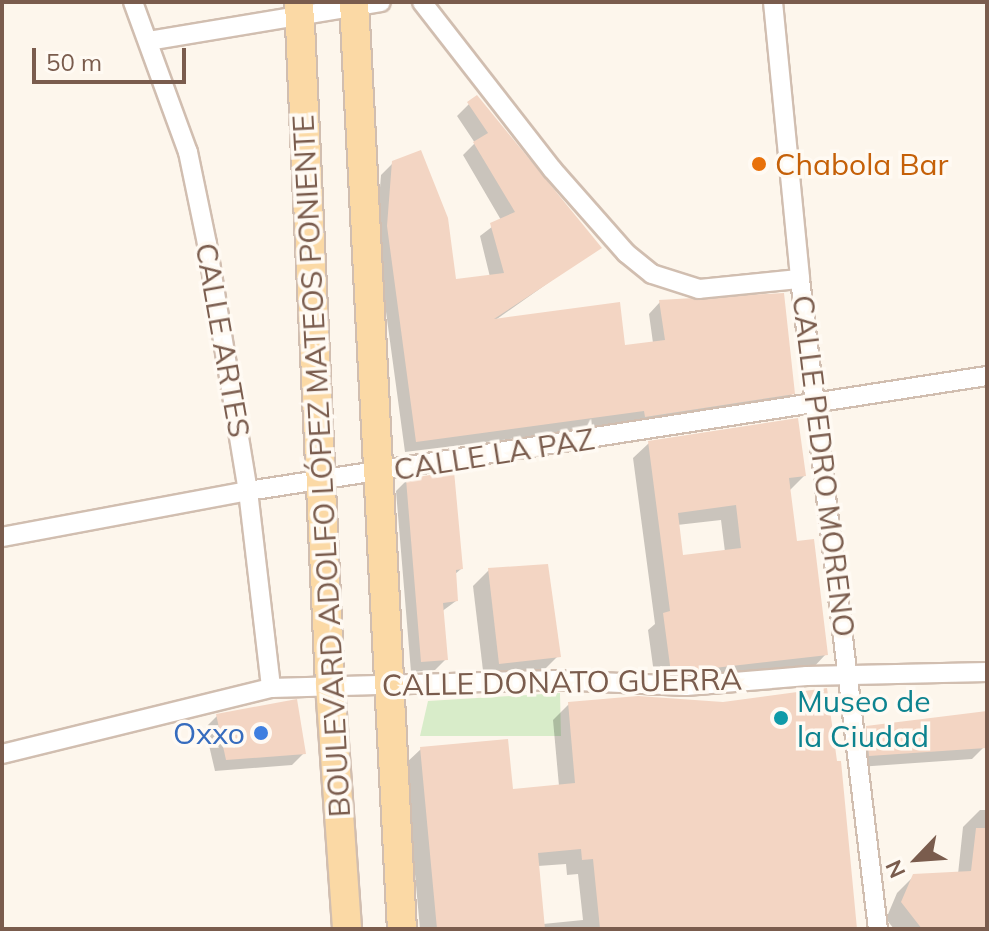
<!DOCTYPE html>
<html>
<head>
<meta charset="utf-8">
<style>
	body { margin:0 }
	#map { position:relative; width:989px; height:931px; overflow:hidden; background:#fdf6ec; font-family:Mulish,sans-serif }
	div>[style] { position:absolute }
	.green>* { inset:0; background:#d8ecc9 }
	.shadow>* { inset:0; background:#0003 }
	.building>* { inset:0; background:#f3d5c3 }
	.roads { filter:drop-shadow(2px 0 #d1beb0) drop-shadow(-2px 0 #d1beb0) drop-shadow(0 2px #d1beb0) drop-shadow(0 -2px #d1beb0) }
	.minor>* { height:18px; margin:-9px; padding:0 9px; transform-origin:9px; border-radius:9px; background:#fff }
	.primary>* { height:28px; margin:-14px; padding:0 14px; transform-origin:14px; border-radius:14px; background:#fbd9a5 }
	.dots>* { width:22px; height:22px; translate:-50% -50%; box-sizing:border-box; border:4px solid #fffaf3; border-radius:50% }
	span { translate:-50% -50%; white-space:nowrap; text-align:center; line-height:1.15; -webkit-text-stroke:7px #fffaf3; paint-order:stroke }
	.food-label { font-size:30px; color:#c56008 }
	.left { translate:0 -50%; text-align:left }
	.street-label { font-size:30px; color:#7a5c4d }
	.culture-label { font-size:30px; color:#0d838f }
	.shop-label { font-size:30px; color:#366cbe }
	.right { translate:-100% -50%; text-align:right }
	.frame { position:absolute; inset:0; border:4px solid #7a5c4d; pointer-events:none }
	.north { position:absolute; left:877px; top:819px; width:80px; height:80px; -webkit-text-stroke:6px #fffaf3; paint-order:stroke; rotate:245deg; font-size:22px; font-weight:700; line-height:32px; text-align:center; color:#7a5c4d }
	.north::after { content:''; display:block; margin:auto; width:28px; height:36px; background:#7a5c4d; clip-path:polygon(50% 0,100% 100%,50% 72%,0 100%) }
	.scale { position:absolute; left:32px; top:48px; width:154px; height:36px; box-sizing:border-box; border:4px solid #7a5c4d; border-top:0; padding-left:10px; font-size:24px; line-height:28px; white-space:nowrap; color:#7a5c4d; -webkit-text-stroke:6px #fffaf3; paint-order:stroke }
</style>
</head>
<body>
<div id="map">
	<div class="green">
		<div style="clip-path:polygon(560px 693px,561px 736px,420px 736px,428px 701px)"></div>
	</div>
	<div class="shadow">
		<div style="clip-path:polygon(469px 104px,599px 247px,494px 321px,624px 347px,653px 343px,649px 314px,660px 302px,793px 393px,781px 405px,405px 452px,376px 238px,381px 175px,393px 163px,454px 281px,490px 277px,480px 236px,501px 220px,463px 155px,475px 143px,457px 116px)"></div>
		<div style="clip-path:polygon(evenodd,649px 443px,804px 476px,789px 491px,796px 543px,826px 654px,811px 670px,656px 688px,648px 630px,655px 624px,633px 458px,649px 443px,721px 520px,725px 552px,682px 558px,677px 525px,721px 520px)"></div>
		<div style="clip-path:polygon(407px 480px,461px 569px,454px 575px,456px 601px,441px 612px,446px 659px,435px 670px,411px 672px,396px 491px)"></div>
		<div style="clip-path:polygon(489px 570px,558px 656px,542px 672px,484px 679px,473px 586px)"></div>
		<div style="clip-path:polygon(evenodd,569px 704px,835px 763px,855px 929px,420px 929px,405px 764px,421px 749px,511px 791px,559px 786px,553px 720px,569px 704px,566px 864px,567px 875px,578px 874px,583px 920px,543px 924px,538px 866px,566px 864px)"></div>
		<div style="clip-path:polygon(217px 716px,304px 753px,292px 765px,215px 771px,205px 728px)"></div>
		<div style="clip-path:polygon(867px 728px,984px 747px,972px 759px,858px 767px,855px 740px)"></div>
		<div style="clip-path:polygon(980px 810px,987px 810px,987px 929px,894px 929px,886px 919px,897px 893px,914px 876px,958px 874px,963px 827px)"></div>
	</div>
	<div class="building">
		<div style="clip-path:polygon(477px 95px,602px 248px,494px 319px,620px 302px,625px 345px,665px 340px,659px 300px,784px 293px,795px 394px,645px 417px,644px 411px,416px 442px,387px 226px,392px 161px,421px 150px,448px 218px,456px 279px,504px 273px,490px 223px,515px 212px,473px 142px,488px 133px,467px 102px)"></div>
		<div style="clip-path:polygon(evenodd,798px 418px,806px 476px,789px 478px,797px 541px,814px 539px,828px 655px,671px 673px,663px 613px,670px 611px,648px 441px,798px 418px,736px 505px,741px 548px,683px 555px,678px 513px,736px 505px)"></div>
		<div style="clip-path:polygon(454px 471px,463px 569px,456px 570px,458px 601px,443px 603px,448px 660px,421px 662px,406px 479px)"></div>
		<div style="clip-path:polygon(548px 564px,561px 657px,499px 664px,488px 568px)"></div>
		<div style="clip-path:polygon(827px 688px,837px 761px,841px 761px,857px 929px,600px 929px,593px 859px,582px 860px,581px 849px,538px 853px,545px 929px,437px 929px,420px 747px,508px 739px,513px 789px,575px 783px,568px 702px,638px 696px,723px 702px)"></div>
		<div style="clip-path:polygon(297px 699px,306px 754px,226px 760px,216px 714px)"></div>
		<div style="clip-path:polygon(987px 711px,986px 748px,869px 756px,866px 726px)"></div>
		<div style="clip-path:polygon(976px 828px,987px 828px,987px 929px,922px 929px,901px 902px,913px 874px,971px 871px)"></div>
	</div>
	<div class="roads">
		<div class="minor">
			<div style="left:133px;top:2px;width:160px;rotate:69.9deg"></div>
			<div style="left:188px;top:152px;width:94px;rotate:78.3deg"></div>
			<div style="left:207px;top:244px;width:250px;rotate:80.6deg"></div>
			<div style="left:248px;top:491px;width:198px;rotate:83.3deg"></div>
			<div style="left:422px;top:2px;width:212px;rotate:52.1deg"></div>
			<div style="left:552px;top:169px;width:112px;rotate:48.6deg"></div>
			<div style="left:626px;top:253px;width:33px;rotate:39deg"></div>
			<div style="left:652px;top:274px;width:49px;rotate:17.7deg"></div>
			<div style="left:699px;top:289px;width:101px;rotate:-5.7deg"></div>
			<div style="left:773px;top:2px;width:278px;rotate:84.4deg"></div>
			<div style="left:800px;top:279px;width:655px;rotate:83.16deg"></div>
			<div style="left:149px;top:41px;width:235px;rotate:-9.5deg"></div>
			<div style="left:2px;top:537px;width:250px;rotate:-10.6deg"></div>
			<div style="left:248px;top:491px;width:748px;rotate:-8.85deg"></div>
			<div style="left:2px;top:754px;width:277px;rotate:-13.8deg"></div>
			<div style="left:271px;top:688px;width:285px;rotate:-1.6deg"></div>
			<div style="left:556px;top:680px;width:130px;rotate:2.6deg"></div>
			<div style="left:686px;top:686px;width:121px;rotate:-4.7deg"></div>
			<div style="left:807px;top:676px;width:180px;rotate:-1.3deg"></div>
		</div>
		<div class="primary">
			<div style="left:299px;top:2px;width:684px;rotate:87.4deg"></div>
			<div style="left:330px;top:685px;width:245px;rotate:86deg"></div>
			<div style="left:354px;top:2px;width:928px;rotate:87.04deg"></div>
		</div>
	</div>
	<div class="dots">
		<div style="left:759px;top:164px;background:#e8710a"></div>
		<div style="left:781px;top:718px;background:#0f9aa8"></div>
		<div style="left:261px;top:733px;background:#3f7fe0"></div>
	</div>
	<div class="food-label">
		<span class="left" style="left:775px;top:164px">Chabola Bar</span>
	</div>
	<div class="street-label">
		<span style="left:223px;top:340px;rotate:80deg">CALLE ARTES</span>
		<span style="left:494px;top:454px;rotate:-9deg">CALLE LA PAZ</span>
		<span style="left:321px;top:466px;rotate:-93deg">BOULEVARD ADOLFO LÓPEZ MATEOS PONIENTE</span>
		<span style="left:824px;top:466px;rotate:83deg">CALLE PEDRO MORENO</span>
		<span style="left:562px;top:682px;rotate:-1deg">CALLE DONATO GUERRA</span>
	</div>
	<div class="culture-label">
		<span class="left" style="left:797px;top:718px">Museo de<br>la Ciudad</span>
	</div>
	<div class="shop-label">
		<span class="right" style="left:245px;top:733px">Oxxo</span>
	</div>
	<div class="frame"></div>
	<div class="north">N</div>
	<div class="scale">50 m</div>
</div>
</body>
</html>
